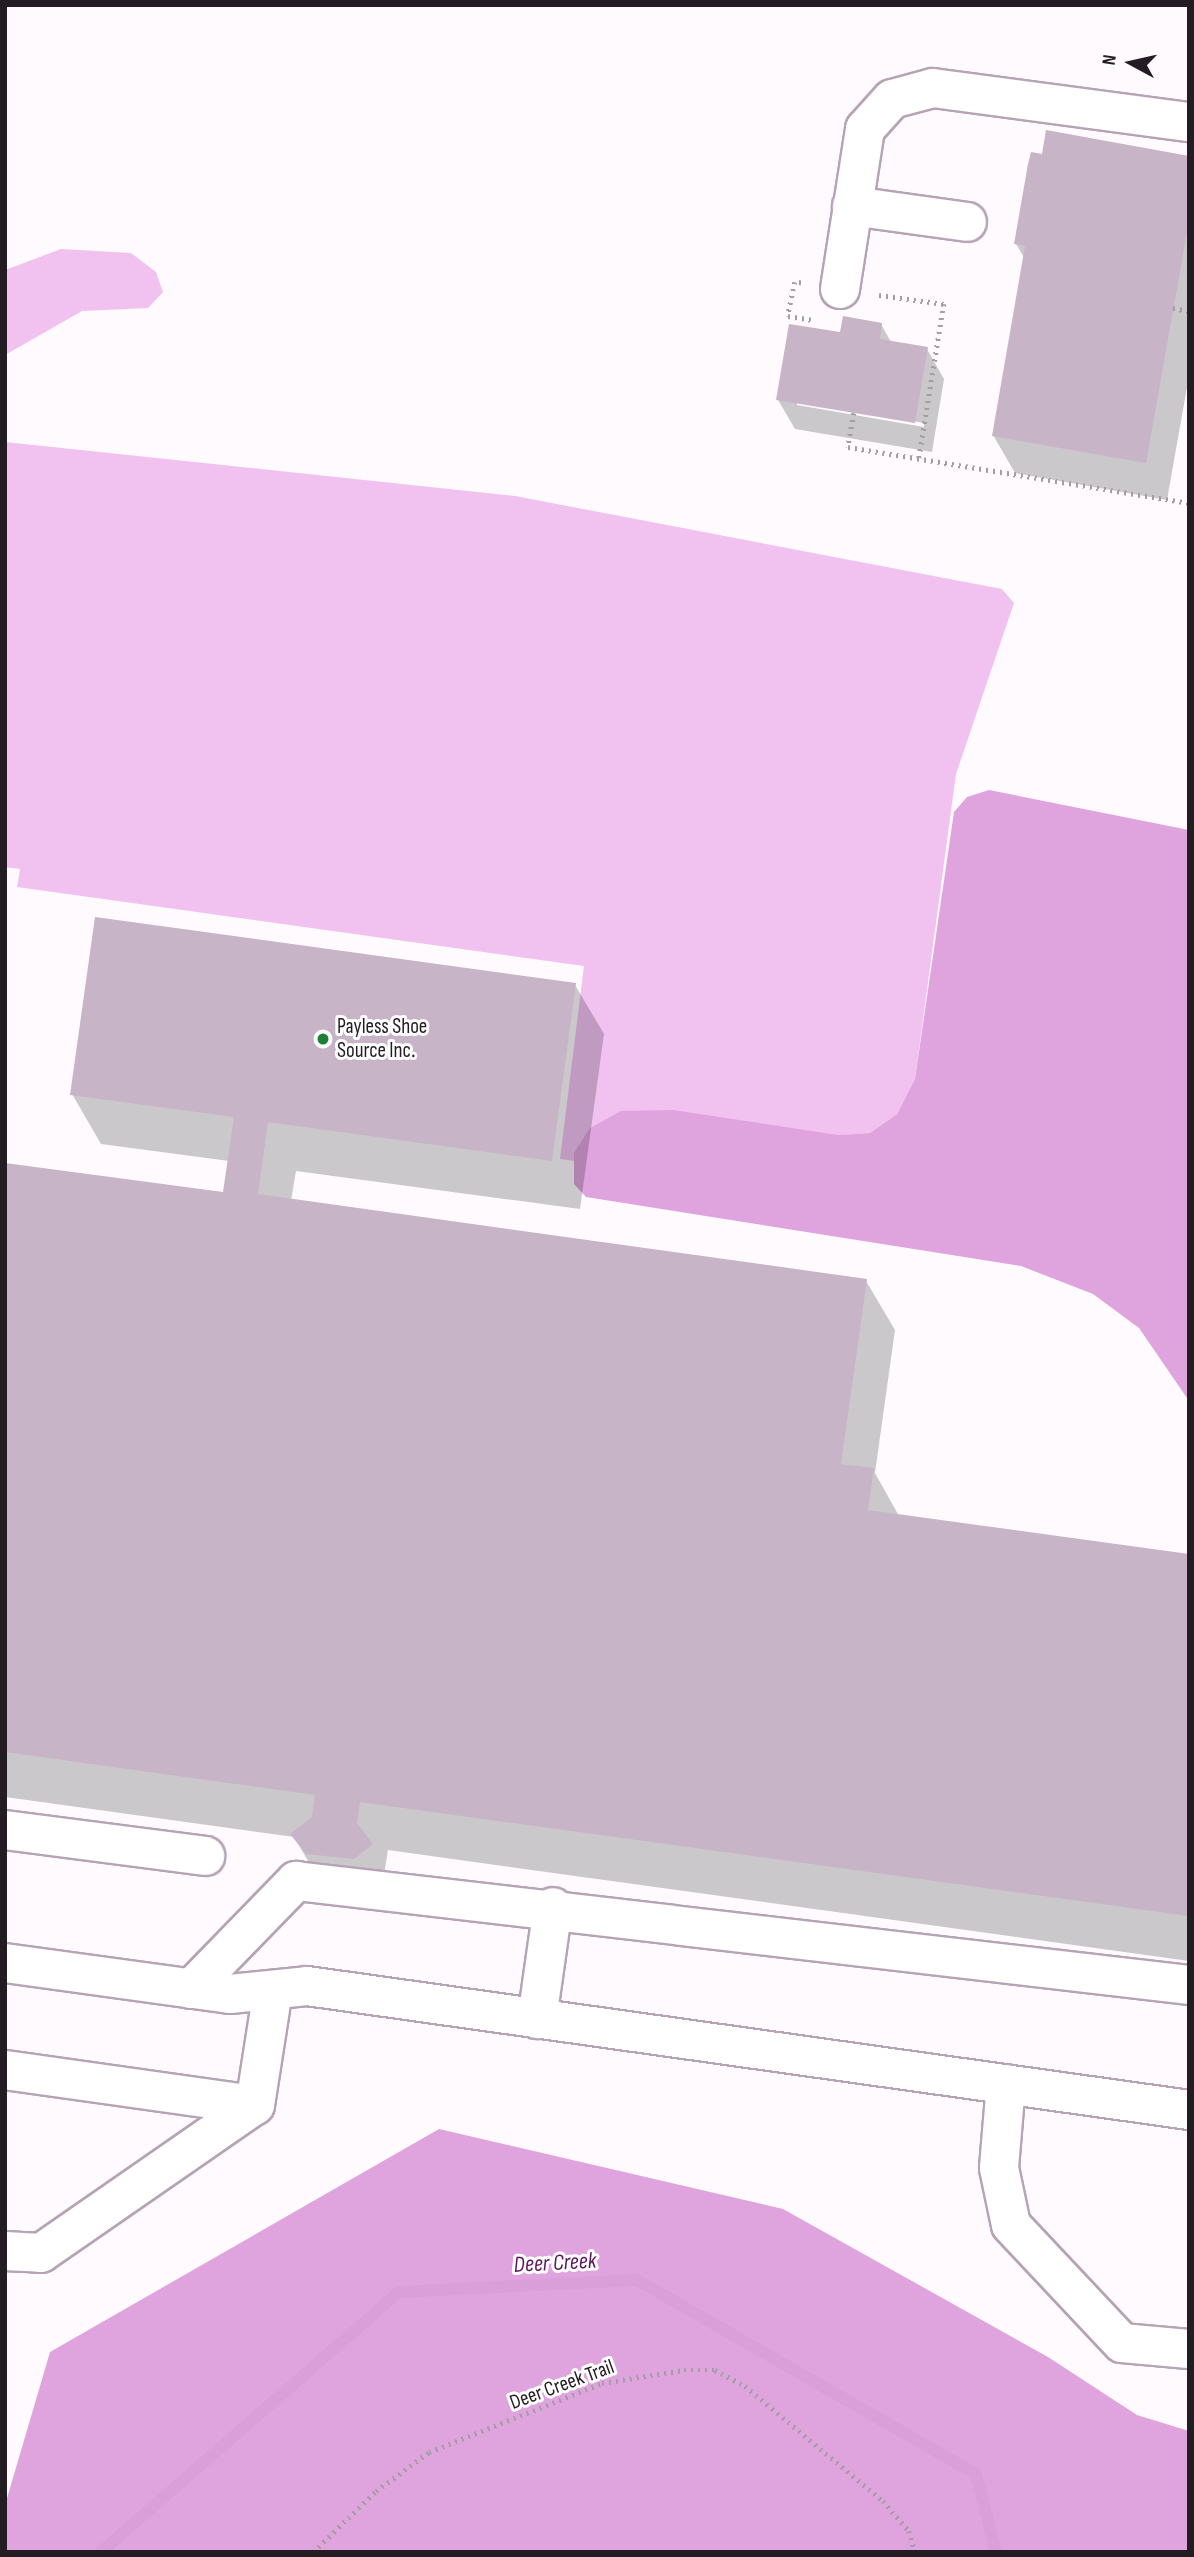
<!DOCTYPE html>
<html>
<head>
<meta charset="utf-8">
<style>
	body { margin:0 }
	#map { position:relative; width:1194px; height:2557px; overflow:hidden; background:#fefafe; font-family:"Sofia Sans Condensed",sans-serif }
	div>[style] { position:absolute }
	.green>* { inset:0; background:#f1c1f0 }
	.forest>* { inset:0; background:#dfa4de }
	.shadow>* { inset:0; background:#0003 }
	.stream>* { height:12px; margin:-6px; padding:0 6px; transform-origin:6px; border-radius:6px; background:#da9fd9 }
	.building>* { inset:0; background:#c7b4c6 }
	.path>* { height:4.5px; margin-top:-2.25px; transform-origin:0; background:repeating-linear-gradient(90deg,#a39ea3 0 2px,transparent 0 7px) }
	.roads { filter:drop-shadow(2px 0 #b6a3b5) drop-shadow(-2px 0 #b6a3b5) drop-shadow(0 2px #b6a3b5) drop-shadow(0 -2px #b6a3b5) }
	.minor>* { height:38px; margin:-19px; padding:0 19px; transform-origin:19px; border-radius:19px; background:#fff }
	.dots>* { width:19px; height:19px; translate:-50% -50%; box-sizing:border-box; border:4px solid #fff; border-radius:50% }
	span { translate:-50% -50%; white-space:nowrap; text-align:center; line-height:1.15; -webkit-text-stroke:6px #fff; paint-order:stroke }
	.poi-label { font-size:21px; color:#231c22 }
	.left { translate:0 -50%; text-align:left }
	.street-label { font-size:21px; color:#231c22 }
	.water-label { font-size:23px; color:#5c175e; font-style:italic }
	.frame { position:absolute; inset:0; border:7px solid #231c22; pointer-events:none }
	.north { position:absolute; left:1096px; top:28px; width:70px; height:70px; -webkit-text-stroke:5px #fff; paint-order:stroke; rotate:278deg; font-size:19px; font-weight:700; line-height:28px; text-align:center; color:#231c22 }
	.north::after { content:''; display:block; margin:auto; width:24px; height:32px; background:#231c22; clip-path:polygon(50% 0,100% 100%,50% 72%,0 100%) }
</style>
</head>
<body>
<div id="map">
	<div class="green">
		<div style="clip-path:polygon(61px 249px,131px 253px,156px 272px,163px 292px,148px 308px,82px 311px,5px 355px,5px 270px)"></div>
		<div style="clip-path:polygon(5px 442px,515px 496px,1002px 589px,1014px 603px,956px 774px,915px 1079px,897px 1114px,870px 1133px,574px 1153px,574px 1161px,560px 1159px,584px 966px,17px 887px,20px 869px,5px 867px)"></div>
	</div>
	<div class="forest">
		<div style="clip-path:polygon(989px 790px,1189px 830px,1189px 1401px,1139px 1328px,1093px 1294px,1021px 1266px,586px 1197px,574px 1184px,574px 1153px,590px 1128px,621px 1111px,673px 1110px,838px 1135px,870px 1133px,897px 1114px,915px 1079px,954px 812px,967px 797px)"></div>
		<div style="clip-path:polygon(439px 2129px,783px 2209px,1048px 2357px,1137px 2415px,1189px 2431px,1189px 2552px,5px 2552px,5px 2505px,50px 2352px)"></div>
	</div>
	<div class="shadow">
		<div style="clip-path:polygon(1043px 156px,1189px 157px,1189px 376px,1167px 500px,1015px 473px,993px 435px,1025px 259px,1016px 244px)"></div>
		<div style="clip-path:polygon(evenodd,881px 324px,891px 342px,927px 349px,944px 379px,932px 452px,795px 429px,778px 400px,841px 334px,881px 324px,797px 402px,924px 423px,924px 427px,797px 405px,797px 402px)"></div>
		<div style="clip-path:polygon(575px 985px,604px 1034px,580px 1209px,296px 1171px,291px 1201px,866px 1281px,895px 1330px,875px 1473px,899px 1516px,1189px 1556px,1189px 1961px,388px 1850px,385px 1869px,400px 1894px,321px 1883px,294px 1837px,5px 1797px,5px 1164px,225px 1194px,229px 1161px,101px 1144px,72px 1094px)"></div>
	</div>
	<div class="stream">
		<div style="left:101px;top:2552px;width:395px;rotate:-41.1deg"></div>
		<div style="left:399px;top:2292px;width:238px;rotate:-2.9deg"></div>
		<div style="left:637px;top:2280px;width:391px;rotate:29.8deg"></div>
		<div style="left:976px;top:2474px;width:81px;rotate:75.6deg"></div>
	</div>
	<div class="building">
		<div style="clip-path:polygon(1046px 130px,1189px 156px,1189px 221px,1146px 463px,992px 436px,1025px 246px,1014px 244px,1028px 164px,1031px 152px,1042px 154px)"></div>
		<div style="clip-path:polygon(843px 316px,882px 323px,880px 339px,928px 347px,915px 423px,776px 400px,789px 324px,840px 332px)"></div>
		<div style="clip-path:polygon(95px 917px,576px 983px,552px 1161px,268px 1122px,258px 1194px,867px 1279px,841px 1464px,874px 1468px,868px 1510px,1189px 1554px,1189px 1916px,360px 1802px,357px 1823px,373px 1844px,354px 1859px,306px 1854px,290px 1834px,312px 1817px,315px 1795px,5px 1752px,5px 1163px,223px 1192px,234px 1117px,70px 1095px)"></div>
	</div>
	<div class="path">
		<div style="left:801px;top:283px;width:6px;rotate:-171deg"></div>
		<div style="left:795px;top:282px;width:35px;rotate:102deg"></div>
		<div style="left:788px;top:316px;width:24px;rotate:9deg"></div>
		<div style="left:879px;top:295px;width:66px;rotate:7.9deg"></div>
		<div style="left:944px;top:304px;width:157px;rotate:99.2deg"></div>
		<div style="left:1173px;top:308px;width:16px;rotate:11deg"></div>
		<div style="left:854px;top:413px;width:35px;rotate:100deg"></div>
		<div style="left:848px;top:447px;width:346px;rotate:9.3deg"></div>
		<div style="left:313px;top:2552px;width:88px;rotate:-44.1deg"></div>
		<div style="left:376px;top:2491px;width:66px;rotate:-36.3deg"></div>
		<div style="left:429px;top:2452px;width:186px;rotate:-21.7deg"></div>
		<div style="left:602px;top:2383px;width:83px;rotate:-9deg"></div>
		<div style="left:684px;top:2370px;width:31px"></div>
		<div style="left:715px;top:2370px;width:34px;rotate:28deg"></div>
		<div style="left:745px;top:2386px;width:180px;rotate:39.8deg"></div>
		<div style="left:883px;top:2501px;width:40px;rotate:49deg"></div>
		<div style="left:909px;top:2531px;width:22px;rotate:74deg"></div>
	</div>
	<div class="roads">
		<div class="minor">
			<div style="left:852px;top:206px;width:116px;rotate:7.9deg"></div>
			<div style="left:840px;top:289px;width:162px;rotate:-81.1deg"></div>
			<div style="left:865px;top:129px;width:40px;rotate:-48deg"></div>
			<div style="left:892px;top:99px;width:42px;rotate:-15deg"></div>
			<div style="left:933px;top:88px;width:258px;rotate:7.6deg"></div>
			<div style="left:5px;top:1830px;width:202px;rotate:7.4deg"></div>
			<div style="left:5px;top:1963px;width:227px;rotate:7.8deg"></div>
			<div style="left:230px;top:1994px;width:77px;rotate:-5.9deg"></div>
			<div style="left:307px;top:1986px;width:891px;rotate:8deg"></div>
			<div style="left:191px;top:1989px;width:151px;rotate:-45.8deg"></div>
			<div style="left:296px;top:1881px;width:899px;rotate:6.64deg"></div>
			<div style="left:537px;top:2019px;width:113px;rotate:-81.9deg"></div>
			<div style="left:5px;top:2070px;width:252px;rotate:8deg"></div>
			<div style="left:1006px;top:2084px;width:84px;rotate:94.8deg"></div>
			<div style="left:999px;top:2168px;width:58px;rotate:78.1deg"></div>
			<div style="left:1011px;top:2225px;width:162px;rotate:46.8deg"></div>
			<div style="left:1122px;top:2343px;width:67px;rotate:5.1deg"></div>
			<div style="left:5px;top:2251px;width:36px;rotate:3deg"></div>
			<div style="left:41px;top:2253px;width:260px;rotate:-34.7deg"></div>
			<div style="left:255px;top:2105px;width:116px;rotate:-81.1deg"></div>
		</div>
	</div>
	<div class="dots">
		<div style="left:323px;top:1039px;background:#1c8135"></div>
	</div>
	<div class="poi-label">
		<span class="left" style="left:337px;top:1039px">Payless Shoe<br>Source Inc.</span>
	</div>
	<div class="street-label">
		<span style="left:562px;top:2385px;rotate:-20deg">Deer Creek Trail</span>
	</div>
	<div class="water-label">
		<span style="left:555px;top:2263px;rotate:-3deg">Deer Creek</span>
	</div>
	<div class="frame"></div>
	<div class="north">N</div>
</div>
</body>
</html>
